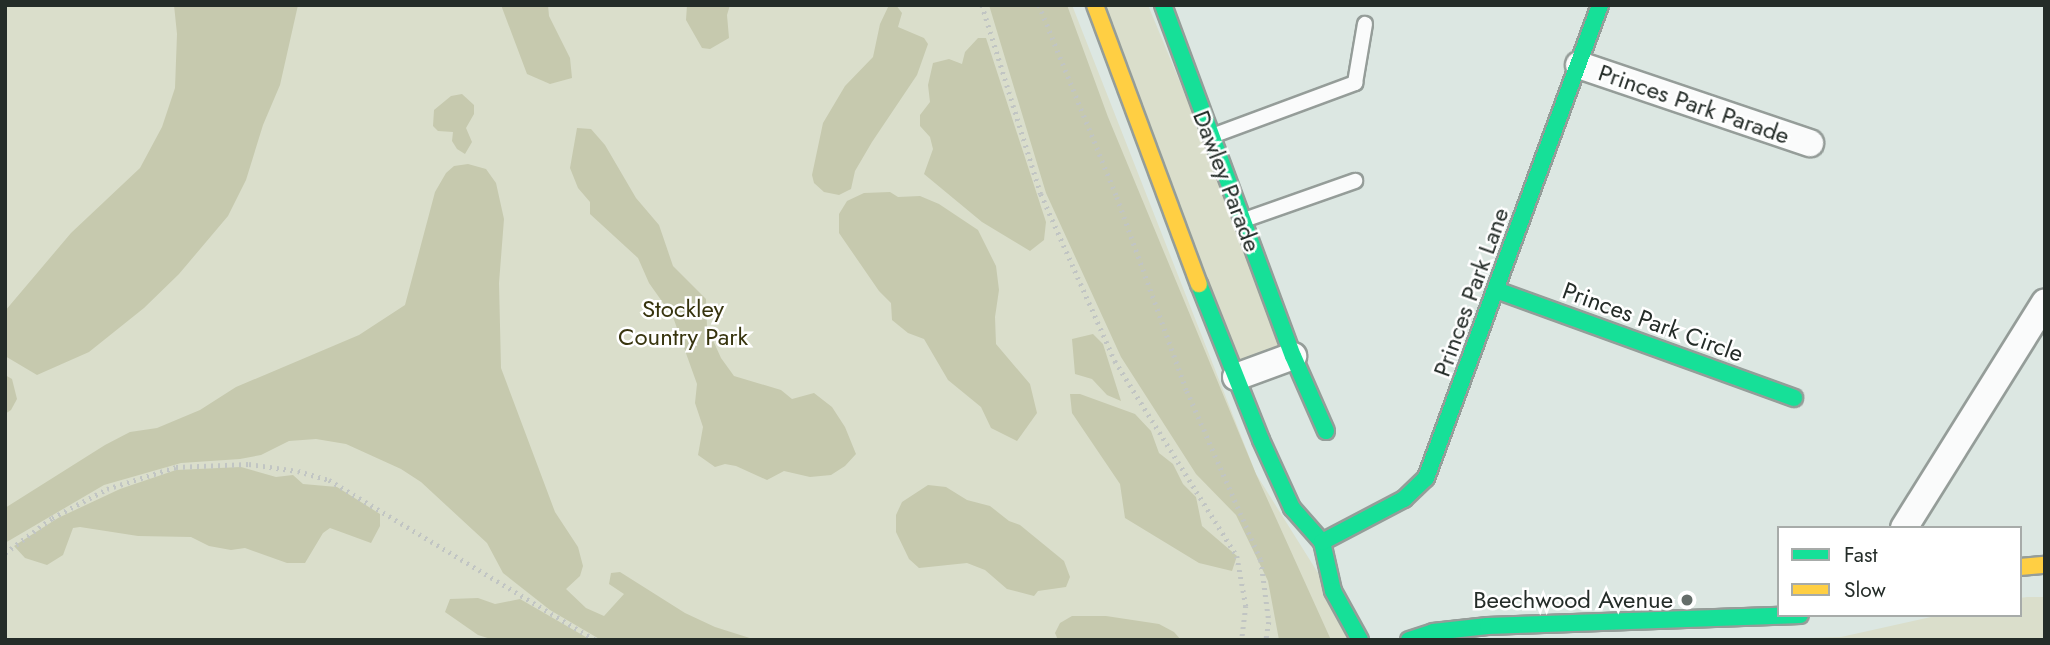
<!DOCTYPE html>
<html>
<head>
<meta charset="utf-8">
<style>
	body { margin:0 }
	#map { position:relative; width:2050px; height:645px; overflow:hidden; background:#dce7e2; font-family:Jost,sans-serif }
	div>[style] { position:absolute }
	.green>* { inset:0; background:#dadecb }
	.forest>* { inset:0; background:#c6c9ae }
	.path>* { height:4.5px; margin-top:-2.25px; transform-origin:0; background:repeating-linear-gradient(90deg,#c1c5c3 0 2px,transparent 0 7px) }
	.roads { filter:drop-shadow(2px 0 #959d99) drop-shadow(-2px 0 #959d99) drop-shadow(0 2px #959d99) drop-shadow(0 -2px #959d99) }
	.lane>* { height:14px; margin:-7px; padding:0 7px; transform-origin:7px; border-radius:7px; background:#fafbfb }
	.street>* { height:26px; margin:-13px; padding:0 13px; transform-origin:13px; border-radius:13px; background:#fafbfb }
	.fast>* { height:16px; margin:-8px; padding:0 8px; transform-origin:8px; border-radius:8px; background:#16e098 }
	.slow>* { height:16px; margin:-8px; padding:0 8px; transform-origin:8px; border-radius:8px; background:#ffcf43 }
	.dots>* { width:19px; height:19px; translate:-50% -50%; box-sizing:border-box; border:4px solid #fff; border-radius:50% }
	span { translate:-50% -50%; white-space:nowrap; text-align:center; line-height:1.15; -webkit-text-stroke:5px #fff; paint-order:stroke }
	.street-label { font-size:24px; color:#242c28 }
	.park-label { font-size:24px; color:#37340e }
	.poi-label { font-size:24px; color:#242c28 }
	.right { translate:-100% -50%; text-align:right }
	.frame { position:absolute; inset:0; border:7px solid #242c28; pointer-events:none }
	.legend { position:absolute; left:1777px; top:526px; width:245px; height:91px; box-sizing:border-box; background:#fff; border:2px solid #a7aba9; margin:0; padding:9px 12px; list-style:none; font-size:21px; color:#242c28 }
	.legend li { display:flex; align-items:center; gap:14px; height:35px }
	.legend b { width:35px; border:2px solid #a7aba9 }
</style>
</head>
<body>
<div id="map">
	<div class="green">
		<div style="clip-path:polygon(5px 5px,1072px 5px,1256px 474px,1360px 640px,5px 640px)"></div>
		<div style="clip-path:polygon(1093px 5px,1148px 5px,1293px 356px,1236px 377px)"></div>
		<div style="clip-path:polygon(2027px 597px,2045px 597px,2045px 640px,1747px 640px,1841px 637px,1940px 615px,2020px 615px,2020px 598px)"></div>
	</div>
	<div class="forest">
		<div style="clip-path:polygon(174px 5px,298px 5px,280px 85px,263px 125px,246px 180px,228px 216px,179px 274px,144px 308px,89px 352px,37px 375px,5px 356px,5px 311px,71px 233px,140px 168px,162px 127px,175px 88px,177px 34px)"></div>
		<div style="clip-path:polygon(501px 5px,548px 5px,549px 16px,570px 58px,572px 78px,550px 84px,527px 74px)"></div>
		<div style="clip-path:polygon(687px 5px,730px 5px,727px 15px,729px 38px,710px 49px,702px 48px,686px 20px)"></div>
		<div style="clip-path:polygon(889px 5px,896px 5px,902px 13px,898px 27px,924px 38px,928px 44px,917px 75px,872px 142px,855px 171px,851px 189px,839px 195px,824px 192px,814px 183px,812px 175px,823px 123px,845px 86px,873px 57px,880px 24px)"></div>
		<div style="clip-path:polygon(989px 5px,1067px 5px,1108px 117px,1256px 474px,1331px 640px,1279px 640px,1268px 581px,1236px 515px,1196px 474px,1121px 357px,1046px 193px)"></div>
		<div style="clip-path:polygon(978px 38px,986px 38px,1046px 222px,1044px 240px,1030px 251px,982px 222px,924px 174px,933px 149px,930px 137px,920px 126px,920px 115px,930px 102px,928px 85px,933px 63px,949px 59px,962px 64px,965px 52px)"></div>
		<div style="clip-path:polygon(462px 94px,474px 105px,474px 114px,466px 128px,472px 142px,465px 154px,457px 149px,452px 141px,453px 132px,438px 131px,433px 126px,434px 110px,451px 96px)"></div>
		<div style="clip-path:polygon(577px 128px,591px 129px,605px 145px,636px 198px,659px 225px,673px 266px,706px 299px,707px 327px,721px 358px,734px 376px,781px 390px,792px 399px,814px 393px,832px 407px,845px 427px,856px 454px,845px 466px,831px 475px,810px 477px,784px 471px,767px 480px,736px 466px,725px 464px,715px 467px,698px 455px,703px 427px,695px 403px,697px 384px,673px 317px,649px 283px,638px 258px,590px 214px,590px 202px,578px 188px,570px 168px)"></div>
		<div style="clip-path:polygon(468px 164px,486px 169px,496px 183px,504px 219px,499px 283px,501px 368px,555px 512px,578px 547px,583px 566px,580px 576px,566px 589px,586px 608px,604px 616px,624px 594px,609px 584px,611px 573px,620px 572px,685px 613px,715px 627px,756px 640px,601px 640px,550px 610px,503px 573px,487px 543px,421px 482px,401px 469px,346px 444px,316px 439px,289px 441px,261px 455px,240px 459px,181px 463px,104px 485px,5px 543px,5px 508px,105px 445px,130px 432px,157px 428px,200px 410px,236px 387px,359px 335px,405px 305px,435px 192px,446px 173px,454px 166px)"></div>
		<div style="clip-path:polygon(890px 192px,898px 197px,920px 196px,939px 204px,978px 230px,996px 266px,999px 290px,995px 317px,996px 344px,1030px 384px,1037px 413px,1017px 441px,991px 428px,981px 407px,948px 380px,924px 339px,908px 333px,892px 320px,891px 303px,879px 291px,839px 233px,839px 214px,847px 201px,864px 193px)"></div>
		<div style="clip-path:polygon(1093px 334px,1103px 344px,1121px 401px,1107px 395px,1092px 379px,1075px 374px,1072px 339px)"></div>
		<div style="clip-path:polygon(5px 375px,12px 379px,17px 399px,11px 410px,5px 414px)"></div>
		<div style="clip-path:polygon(1070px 394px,1080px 394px,1135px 414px,1151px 431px,1159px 453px,1173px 464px,1183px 484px,1196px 497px,1202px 526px,1237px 556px,1232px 571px,1199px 563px,1125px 518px,1120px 484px,1072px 413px)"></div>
		<div style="clip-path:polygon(241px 467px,276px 477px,293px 475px,303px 484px,337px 487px,380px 514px,380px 526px,371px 543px,330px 528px,323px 533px,305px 563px,287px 563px,245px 548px,231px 550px,209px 546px,191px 537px,138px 536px,80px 527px,73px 528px,63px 555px,47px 565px,25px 558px,14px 546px,58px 518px,120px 489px,176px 470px)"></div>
		<div style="clip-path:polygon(928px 485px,946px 487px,967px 500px,990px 506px,1009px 521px,1020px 525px,1064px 561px,1070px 577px,1066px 587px,1038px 591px,1034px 596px,1007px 589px,985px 570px,967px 563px,919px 568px,909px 559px,896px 532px,896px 515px,902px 502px)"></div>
		<div style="clip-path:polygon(478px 598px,495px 604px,520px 599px,591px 640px,494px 640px,478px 635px,445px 612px,450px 599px)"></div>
		<div style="clip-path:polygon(1072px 616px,1106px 616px,1159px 624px,1174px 632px,1181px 640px,1058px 640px,1055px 633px,1060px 623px)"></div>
	</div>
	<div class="path">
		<div style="left:982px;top:5px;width:198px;rotate:72.7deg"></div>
		<div style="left:1041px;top:194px;width:183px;rotate:66.1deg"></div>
		<div style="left:1115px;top:361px;width:230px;rotate:58deg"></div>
		<div style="left:1237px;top:556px;width:51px;rotate:79.8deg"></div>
		<div style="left:1246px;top:606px;width:34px;rotate:97deg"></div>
		<div style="left:1039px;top:5px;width:207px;rotate:67.9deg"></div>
		<div style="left:1117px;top:197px;width:206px;rotate:70.2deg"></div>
		<div style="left:1187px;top:391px;width:184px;rotate:66.4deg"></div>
		<div style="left:1261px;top:560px;width:63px;rotate:82.6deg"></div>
		<div style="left:1269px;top:622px;width:18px;rotate:99deg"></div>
		<div style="left:5px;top:553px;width:59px;rotate:-36.7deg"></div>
		<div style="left:52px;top:518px;width:62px;rotate:-27.8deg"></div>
		<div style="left:107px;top:489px;width:72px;rotate:-17.7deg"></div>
		<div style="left:176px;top:467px;width:73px;rotate:-2.4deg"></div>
		<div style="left:249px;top:464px;width:49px;rotate:8.1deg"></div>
		<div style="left:298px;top:471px;width:32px;rotate:16deg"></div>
		<div style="left:329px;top:480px;width:310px;rotate:31deg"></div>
	</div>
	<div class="roads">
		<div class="lane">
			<div style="left:1212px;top:136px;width:153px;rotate:-20.3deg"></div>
			<div style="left:1355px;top:83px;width:60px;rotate:-80.4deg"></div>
			<div style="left:1244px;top:220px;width:118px;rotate:-19.4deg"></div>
		</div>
		<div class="street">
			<div style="left:1579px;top:65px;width:244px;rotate:18.7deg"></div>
			<div style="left:1236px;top:377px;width:61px;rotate:-20.2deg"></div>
			<div style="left:1904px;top:528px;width:266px;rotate:-58deg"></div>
		</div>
		<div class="fast">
			<div style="left:1163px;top:5px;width:374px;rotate:69.7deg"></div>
			<div style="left:1293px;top:356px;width:82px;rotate:66.3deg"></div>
			<div style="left:1199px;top:284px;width:168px;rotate:68.3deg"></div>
			<div style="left:1261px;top:440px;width:75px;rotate:65.5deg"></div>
			<div style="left:1292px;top:508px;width:45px;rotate:48.6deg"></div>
			<div style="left:1322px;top:542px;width:50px;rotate:77.3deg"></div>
			<div style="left:1333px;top:591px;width:56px;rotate:61.1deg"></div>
			<div style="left:1496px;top:290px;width:317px;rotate:19.9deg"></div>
			<div style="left:1322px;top:542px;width:93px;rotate:-27.7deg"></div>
			<div style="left:1404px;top:499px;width:30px;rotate:-44deg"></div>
			<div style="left:1426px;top:478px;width:504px;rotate:-69.8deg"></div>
			<div style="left:1409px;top:640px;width:25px;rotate:-18deg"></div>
			<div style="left:1433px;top:632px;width:55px;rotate:-6.2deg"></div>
			<div style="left:1488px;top:626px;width:312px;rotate:-2deg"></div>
		</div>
		<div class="slow">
			<div style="left:1095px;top:5px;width:298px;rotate:69.6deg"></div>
			<div style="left:2020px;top:567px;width:25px;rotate:-5deg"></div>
		</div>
	</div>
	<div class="dots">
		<div style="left:1687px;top:600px;background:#646d69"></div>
	</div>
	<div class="street-label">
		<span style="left:1694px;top:104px;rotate:19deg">Princes Park Parade</span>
		<span style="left:1227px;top:181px;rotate:69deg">Dawley Parade</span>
		<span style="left:1471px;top:292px;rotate:-70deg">Princes Park Lane</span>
		<span style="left:1653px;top:322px;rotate:20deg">Princes Park Circle</span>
	</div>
	<div class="park-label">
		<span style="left:683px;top:323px">Stockley<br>Country Park</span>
	</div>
	<div class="poi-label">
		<span class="right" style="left:1673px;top:600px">Beechwood Avenue</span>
	</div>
	<div class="frame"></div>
	<ul class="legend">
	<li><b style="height:9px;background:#16e098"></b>Fast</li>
	<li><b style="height:9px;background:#ffcf43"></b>Slow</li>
	</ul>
</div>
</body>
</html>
